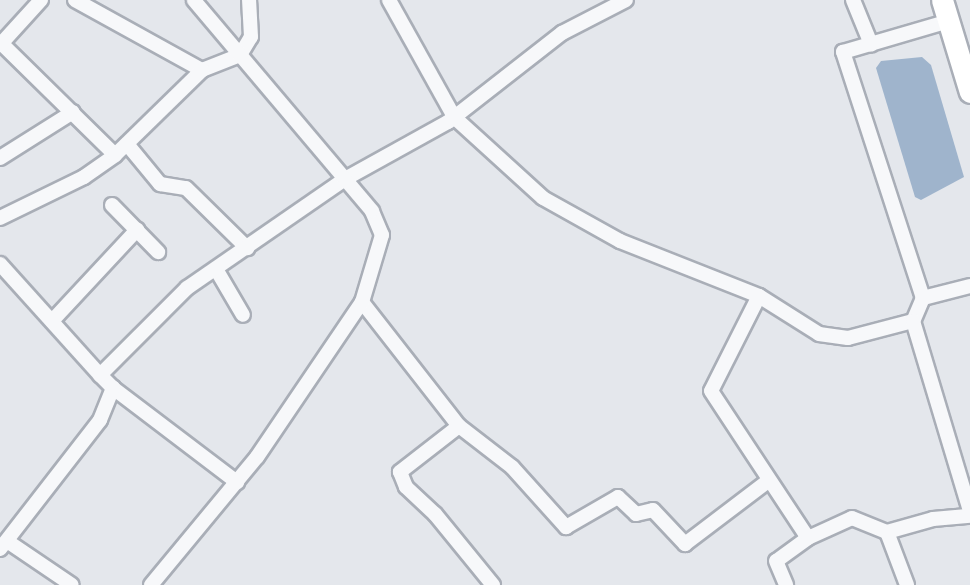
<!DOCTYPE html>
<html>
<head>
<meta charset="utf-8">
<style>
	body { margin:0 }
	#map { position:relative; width:970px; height:585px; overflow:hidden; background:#e4e7ec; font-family:"IBM Plex Sans",sans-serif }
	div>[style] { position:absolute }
	.water>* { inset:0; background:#9fb4cc }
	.roads { filter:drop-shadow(2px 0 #a9aeb7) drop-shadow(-2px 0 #a9aeb7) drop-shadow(0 2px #a9aeb7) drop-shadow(0 -2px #a9aeb7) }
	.street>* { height:14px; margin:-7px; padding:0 7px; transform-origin:7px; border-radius:7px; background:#f7f8fa }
	.primary>* { height:21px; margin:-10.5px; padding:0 10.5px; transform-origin:10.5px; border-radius:10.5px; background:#fff }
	span { translate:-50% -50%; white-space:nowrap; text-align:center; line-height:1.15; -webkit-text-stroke:5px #f4f6f9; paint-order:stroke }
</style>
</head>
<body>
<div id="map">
	<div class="water">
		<div style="clip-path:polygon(922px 57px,931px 65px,964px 177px,921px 200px,915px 197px,876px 68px,881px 61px)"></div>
	</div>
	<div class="roads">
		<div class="street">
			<div style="left:75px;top:0;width:145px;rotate:28.9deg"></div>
			<div style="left:202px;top:70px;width:41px;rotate:-21.5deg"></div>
			<div style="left:240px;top:55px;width:21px;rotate:-59deg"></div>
			<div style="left:251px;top:37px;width:37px;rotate:-93deg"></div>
			<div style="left:389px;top:0;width:134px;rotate:60.9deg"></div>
			<div style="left:454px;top:117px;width:120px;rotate:42.3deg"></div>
			<div style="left:543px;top:198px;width:88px;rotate:29.2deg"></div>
			<div style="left:620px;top:241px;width:149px;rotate:21.6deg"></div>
			<div style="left:759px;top:296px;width:71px;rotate:32.3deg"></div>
			<div style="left:819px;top:334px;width:29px;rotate:8deg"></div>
			<div style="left:848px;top:338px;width:67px;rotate:-14.7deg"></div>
			<div style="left:853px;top:0;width:48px;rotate:67.8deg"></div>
			<div style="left:0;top:42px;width:161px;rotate:44.5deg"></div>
			<div style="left:0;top:45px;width:61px;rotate:-47.7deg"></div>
			<div style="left:127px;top:144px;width:52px;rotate:50.5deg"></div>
			<div style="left:160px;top:184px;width:26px;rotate:9deg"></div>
			<div style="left:186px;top:188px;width:86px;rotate:44.5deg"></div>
			<div style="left:0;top:158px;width:86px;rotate:-32.2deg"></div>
			<div style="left:112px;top:205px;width:66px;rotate:45.6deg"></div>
			<div style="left:0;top:218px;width:93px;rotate:-26deg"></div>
			<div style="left:84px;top:177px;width:38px;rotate:-35deg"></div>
			<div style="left:115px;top:155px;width:122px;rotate:-44.3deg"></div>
			<div style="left:0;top:264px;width:149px;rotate:48deg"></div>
			<div style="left:216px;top:269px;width:53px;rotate:59.6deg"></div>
			<div style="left:970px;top:286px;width:49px;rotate:165.7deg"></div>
			<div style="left:923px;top:298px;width:25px;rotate:113deg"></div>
			<div style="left:913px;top:321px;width:198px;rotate:73.3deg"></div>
			<div style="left:759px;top:296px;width:106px;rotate:116.8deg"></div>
			<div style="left:711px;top:391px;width:176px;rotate:56.6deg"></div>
			<div style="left:808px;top:538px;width:39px;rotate:144deg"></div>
			<div style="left:776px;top:561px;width:26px;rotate:67deg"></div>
			<div style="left:923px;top:298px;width:259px;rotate:-108deg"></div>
			<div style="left:843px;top:52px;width:110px;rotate:-16.3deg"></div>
			<div style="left:362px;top:302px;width:157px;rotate:52deg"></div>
			<div style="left:459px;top:426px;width:75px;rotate:142.1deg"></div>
			<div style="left:400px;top:472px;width:16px;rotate:68deg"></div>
			<div style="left:406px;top:487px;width:40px;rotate:43deg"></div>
			<div style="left:435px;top:514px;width:92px;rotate:50.8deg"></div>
			<div style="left:52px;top:321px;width:125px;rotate:-47deg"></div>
			<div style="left:113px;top:388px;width:156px;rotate:37.2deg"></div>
			<div style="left:459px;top:426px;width:67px;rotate:37.7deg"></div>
			<div style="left:512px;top:467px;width:81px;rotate:48deg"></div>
			<div style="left:566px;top:527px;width:60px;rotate:-30deg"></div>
			<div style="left:618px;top:497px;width:25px;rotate:43deg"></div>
			<div style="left:636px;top:514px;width:17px;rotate:-13deg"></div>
			<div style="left:653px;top:510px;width:47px;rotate:46.7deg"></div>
			<div style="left:685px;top:544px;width:104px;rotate:-37.2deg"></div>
			<div style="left:887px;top:532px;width:57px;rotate:69.3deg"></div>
			<div style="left:808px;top:538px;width:48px;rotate:-24.4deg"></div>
			<div style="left:852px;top:518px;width:38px;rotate:22deg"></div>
			<div style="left:887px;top:532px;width:48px;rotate:-15.8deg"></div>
			<div style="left:933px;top:519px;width:37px;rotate:-5deg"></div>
			<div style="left:7px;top:541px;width:78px;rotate:34.1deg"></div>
			<div style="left:0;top:549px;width:163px;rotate:-52.2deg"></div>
			<div style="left:100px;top:420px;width:35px;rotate:-68deg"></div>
			<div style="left:113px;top:388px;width:18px;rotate:-135deg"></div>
			<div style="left:100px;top:375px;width:123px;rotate:-45deg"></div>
			<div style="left:187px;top:288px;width:192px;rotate:-34.6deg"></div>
			<div style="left:345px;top:179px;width:118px;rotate:-29deg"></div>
			<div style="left:448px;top:122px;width:145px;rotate:-38deg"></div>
			<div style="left:562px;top:33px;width:72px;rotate:-27.3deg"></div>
			<div style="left:151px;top:585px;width:166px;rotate:-50.4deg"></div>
			<div style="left:257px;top:457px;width:187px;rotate:-55.9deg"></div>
			<div style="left:362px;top:302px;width:70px;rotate:-73.4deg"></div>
			<div style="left:382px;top:235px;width:26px;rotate:-113deg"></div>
			<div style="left:372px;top:211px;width:276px;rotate:-130.2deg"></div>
		</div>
		<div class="primary">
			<div style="left:942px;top:0;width:96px;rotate:73.1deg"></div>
		</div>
	</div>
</div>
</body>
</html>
